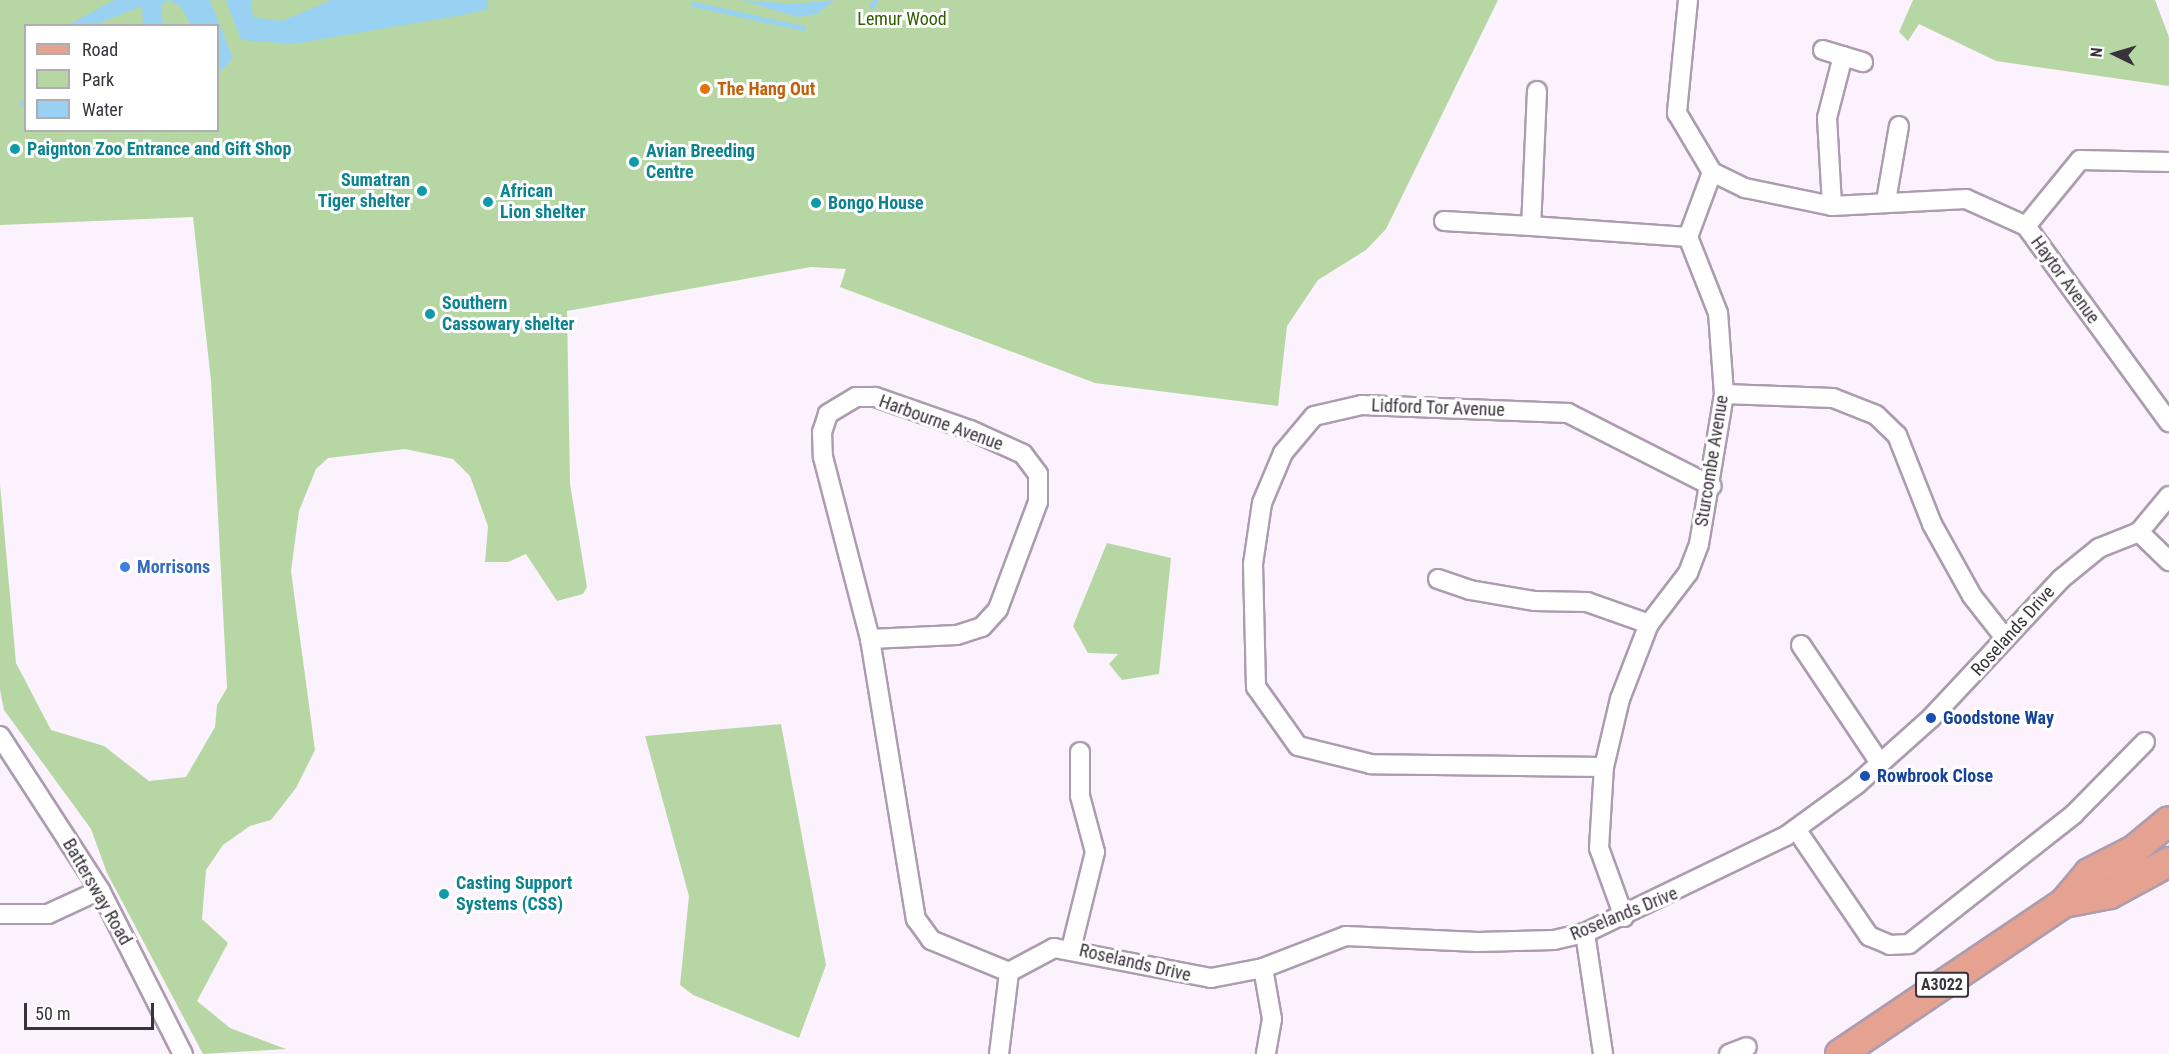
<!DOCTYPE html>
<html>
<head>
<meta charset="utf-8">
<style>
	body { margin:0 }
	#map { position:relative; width:2169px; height:1054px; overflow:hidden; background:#fcf2fe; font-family:"Roboto Condensed",sans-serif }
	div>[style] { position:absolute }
	.green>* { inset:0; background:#b6d7a3 }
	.water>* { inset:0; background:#98d1f2 }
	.stream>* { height:5px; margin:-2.5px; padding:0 2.5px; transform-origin:2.5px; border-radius:2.5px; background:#98d1f2 }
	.roads { filter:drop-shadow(2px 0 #ac9caf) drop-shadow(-2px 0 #ac9caf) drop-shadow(0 2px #ac9caf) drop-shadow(0 -2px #ac9caf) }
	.street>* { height:18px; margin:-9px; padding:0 9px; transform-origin:9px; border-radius:9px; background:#fff }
	.primary>* { height:28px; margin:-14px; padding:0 14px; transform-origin:14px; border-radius:14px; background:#e5a291 }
	.dots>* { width:16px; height:16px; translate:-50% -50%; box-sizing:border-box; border:3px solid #fff; border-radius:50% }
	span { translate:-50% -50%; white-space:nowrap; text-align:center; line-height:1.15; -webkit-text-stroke:6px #fff; paint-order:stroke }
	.shield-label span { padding:2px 4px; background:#fff; border:2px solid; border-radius:4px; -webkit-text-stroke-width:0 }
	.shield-label { font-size:16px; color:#38323a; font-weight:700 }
	.park-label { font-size:18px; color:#2f5d00 }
	.food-label { font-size:18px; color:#c56008; font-weight:700 }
	.left { translate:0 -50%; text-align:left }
	.culture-label { font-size:18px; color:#0d838f; font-weight:700 }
	.right { translate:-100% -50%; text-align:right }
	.street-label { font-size:18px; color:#38323a }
	.shop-label { font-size:18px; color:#366cbe; font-weight:700 }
	.transit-label { font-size:18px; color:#164399; font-weight:700 }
	.legend { position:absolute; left:24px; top:24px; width:195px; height:108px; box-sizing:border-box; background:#fff; border:2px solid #afadb0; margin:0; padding:8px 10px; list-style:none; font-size:18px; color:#38323a }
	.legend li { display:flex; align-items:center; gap:12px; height:30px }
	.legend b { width:30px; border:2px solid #afadb0 }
	.north { position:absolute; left:2085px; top:24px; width:60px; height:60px; -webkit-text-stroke:4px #fff; paint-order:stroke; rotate:275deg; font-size:16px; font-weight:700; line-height:24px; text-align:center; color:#38323a }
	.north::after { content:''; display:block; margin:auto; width:21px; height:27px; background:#38323a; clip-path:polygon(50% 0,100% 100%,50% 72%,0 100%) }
	.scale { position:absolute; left:24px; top:1003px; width:130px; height:27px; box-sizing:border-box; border:3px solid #38323a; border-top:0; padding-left:8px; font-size:18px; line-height:21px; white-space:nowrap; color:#38323a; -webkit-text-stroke:4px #fff; paint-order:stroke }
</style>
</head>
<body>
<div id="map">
	<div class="green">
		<div style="clip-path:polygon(evenodd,0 0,1498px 0,1386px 229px,1366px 250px,1318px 280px,1287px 326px,1278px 406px,1095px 383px,840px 287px,846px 269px,811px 267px,567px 311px,570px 484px,587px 587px,583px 594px,557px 601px,526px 554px,508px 562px,485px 562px,488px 526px,470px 476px,453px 459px,405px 449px,328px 458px,316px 469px,299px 511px,291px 571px,315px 750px,296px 788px,271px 820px,250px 826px,223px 845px,206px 870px,202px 919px,228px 943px,197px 1001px,230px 1028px,286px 1049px,203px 1054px,107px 873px,91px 829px,4px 710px,0 690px,0 484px,16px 663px,51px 730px,104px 746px,149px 781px,186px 777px,215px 727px,217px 705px,227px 688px,211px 381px,193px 217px,0 225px,0 0,26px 26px,218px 26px,218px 130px,26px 130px,26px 26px)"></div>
		<div style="clip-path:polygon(1913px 0,2155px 0,2169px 37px,2169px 86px,1996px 61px,1919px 24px,1908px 41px,1899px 32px)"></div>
		<div style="clip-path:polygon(1107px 543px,1171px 558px,1159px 674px,1122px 680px,1109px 664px,1118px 654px,1088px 653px,1073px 626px)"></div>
		<div style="clip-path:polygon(781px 724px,826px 965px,799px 1038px,693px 995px,680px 985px,689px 896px,645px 736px)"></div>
	</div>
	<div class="water">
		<div style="clip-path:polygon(114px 0,168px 0,161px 5px,163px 25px,143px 25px,142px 6px,94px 25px,68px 25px)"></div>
		<div style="clip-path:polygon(169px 0,210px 0,233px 58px,219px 73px,218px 26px,191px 25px,181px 7px)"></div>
		<div style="clip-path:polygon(226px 0,251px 0,253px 17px,282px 21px,331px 0,488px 0,487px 9px,468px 14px,293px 44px,241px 40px)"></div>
		<div style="clip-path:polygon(741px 0,794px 4px,835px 0,817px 14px,797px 17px)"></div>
	</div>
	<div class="stream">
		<div style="left:693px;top:4px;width:113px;rotate:12.3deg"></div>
		<div style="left:872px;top:6px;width:7px;rotate:-63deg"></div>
		<div style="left:22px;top:103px;width:4px;rotate:-27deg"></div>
	</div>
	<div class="roads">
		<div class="street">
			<div style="left:1688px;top:0;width:114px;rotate:95.6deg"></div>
			<div style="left:1677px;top:113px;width:69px;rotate:59.3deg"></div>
			<div style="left:1712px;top:172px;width:37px;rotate:26deg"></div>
			<div style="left:1745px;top:188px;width:89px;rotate:11.7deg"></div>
			<div style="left:1832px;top:206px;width:134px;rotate:-3deg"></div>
			<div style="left:1966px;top:199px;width:66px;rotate:24.2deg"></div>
			<div style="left:2026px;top:226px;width:243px;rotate:53.9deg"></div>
			<div style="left:1823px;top:50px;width:21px;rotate:17deg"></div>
			<div style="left:1843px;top:56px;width:64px;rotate:104.5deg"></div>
			<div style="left:1827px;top:118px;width:88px;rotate:86.7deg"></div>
			<div style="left:1843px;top:56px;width:21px;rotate:17deg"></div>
			<div style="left:1537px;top:91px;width:135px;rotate:92.5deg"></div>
			<div style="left:1531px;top:226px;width:157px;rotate:4deg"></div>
			<div style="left:1886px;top:201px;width:76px;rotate:-80.2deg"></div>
			<div style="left:1444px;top:221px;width:87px;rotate:3.3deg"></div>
			<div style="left:2026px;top:226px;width:85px;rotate:-50.7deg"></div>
			<div style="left:2080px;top:160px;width:89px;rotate:1.3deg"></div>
			<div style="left:1724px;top:394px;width:109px;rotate:2.1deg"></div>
			<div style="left:1833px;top:398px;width:46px;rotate:21.6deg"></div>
			<div style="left:1876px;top:415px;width:29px;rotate:44deg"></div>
			<div style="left:1897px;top:435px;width:96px;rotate:68.5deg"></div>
			<div style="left:1932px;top:524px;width:82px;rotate:60.9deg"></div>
			<div style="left:1972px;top:596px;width:53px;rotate:51.8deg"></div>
			<div style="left:2139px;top:532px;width:47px;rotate:-50.2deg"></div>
			<div style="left:1438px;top:579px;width:34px;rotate:19deg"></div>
			<div style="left:1470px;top:590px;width:66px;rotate:9.6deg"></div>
			<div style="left:1535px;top:601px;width:52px;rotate:1.1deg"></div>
			<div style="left:1587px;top:602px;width:66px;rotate:19.5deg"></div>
			<div style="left:870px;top:639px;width:87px;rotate:-2.6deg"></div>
			<div style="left:957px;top:635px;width:26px;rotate:-18deg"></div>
			<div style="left:982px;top:627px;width:24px;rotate:-48deg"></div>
			<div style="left:998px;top:609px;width:114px;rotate:-69.5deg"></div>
			<div style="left:1038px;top:502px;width:28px;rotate:-90deg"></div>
			<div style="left:1038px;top:474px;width:25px;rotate:-127deg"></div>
			<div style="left:1023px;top:454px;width:58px;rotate:-155.6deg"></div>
			<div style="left:970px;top:430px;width:101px;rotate:-160.8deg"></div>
			<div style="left:875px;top:397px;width:19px;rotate:180deg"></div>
			<div style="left:856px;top:397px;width:33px;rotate:149deg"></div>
			<div style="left:828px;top:414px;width:19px;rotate:108deg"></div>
			<div style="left:822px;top:432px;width:25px;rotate:88deg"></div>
			<div style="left:823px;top:457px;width:188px;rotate:75.5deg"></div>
			<div style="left:870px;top:639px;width:284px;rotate:80.7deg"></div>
			<div style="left:916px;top:919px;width:26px;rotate:54deg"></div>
			<div style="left:931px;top:940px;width:84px;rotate:22.3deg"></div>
			<div style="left:1801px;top:645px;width:142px;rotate:56.2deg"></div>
			<div style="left:0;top:736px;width:184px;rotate:57deg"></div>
			<div style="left:100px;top:890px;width:184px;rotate:63.2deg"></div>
			<div style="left:1604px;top:767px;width:233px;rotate:-179.3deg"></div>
			<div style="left:1371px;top:764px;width:75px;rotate:-166.1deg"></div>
			<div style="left:1298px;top:746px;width:72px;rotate:-125.4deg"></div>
			<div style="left:1256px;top:687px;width:123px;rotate:-91.4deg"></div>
			<div style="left:1253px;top:564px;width:62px;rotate:-81.6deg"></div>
			<div style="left:1262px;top:503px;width:54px;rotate:-67.2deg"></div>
			<div style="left:1283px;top:453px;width:48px;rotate:-50deg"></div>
			<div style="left:1314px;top:416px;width:49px;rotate:-12.9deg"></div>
			<div style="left:1362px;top:405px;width:206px;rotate:2.2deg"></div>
			<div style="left:1568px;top:413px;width:161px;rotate:26.9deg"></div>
			<div style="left:1796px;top:829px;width:130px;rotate:55.7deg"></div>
			<div style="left:1869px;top:936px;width:23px;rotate:23deg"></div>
			<div style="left:1890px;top:945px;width:19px;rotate:-3deg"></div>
			<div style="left:1909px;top:944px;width:210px;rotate:-38.2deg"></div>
			<div style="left:2074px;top:814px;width:101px;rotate:-45.4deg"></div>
			<div style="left:0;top:914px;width:48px"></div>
			<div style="left:48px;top:914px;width:57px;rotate:-24.8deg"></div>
			<div style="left:1624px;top:917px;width:73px;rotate:-109.9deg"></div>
			<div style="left:1599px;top:848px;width:81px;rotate:-86.5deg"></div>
			<div style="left:1604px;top:767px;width:70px;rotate:-76.8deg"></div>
			<div style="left:1620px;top:699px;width:80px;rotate:-68.9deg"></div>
			<div style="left:1649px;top:624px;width:64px;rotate:-52.6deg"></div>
			<div style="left:1688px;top:573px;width:31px;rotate:-69deg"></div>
			<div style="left:1699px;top:544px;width:152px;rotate:-80.5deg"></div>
			<div style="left:1724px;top:394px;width:81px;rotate:-94.2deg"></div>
			<div style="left:1718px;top:313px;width:82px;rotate:-111.5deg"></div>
			<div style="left:1688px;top:237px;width:69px;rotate:-69.7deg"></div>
			<div style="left:1585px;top:933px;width:122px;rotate:81.5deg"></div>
			<div style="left:1071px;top:949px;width:100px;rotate:-76.1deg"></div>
			<div style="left:1095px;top:852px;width:58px;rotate:-105deg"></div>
			<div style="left:1080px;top:796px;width:44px;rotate:-90deg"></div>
			<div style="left:1263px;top:968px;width:52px;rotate:80deg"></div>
			<div style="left:1272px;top:1019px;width:36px;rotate:100deg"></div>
			<div style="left:999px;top:1054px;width:83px;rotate:-83deg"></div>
			<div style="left:1009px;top:972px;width:51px;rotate:-28.1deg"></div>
			<div style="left:1054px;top:948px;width:160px;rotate:10.8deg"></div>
			<div style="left:1211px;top:978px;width:53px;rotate:-10.9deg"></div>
			<div style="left:1263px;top:968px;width:89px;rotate:-21.1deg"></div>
			<div style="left:1346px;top:936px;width:132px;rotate:2.6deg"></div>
			<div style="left:1478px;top:942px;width:76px;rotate:-1.5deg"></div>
			<div style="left:1554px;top:940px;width:32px;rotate:-13deg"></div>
			<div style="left:1585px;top:933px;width:223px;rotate:-25.8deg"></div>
			<div style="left:1786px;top:836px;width:87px;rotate:-36.1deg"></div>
			<div style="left:1856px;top:785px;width:101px;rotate:-41.8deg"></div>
			<div style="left:1931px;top:718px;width:190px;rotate:-46.9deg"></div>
			<div style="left:2061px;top:579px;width:49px;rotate:-39.2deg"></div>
			<div style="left:2099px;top:548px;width:43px;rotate:-21.8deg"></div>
			<div style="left:2139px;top:532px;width:42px;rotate:44deg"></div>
			<div style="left:1729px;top:1054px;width:19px;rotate:-21deg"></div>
		</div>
		<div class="primary">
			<div style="left:2064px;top:903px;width:39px;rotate:-50deg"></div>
			<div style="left:2089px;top:873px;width:51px;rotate:-27.1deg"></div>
			<div style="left:2134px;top:850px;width:45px;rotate:-39.6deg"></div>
			<div style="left:1840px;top:1054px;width:270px;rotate:-34deg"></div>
			<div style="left:2064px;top:903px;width:47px;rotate:-11.1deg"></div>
			<div style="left:2110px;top:894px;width:67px;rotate:-28.5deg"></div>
		</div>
	</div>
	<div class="dots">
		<div style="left:705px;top:89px;background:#e8710a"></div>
		<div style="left:15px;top:149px;background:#0f9aa8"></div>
		<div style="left:634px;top:162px;background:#0f9aa8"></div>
		<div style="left:422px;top:191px;background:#0f9aa8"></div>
		<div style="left:488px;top:202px;background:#0f9aa8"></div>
		<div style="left:816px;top:203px;background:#0f9aa8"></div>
		<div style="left:430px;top:314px;background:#0f9aa8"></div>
		<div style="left:125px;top:567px;background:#3f7fe0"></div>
		<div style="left:1931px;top:718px;background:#1a4fb4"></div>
		<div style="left:1865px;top:776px;background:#1a4fb4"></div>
		<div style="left:444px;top:894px;background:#0f9aa8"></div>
	</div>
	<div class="shield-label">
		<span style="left:1942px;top:985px">A3022</span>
	</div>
	<div class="park-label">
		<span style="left:902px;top:19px">Lemur Wood</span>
	</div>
	<div class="food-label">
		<span class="left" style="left:717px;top:89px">The Hang Out</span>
	</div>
	<div class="culture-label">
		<span class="left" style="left:27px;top:149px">Paignton Zoo Entrance and Gift Shop</span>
		<span class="left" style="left:646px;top:162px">Avian Breeding<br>Centre</span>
		<span class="right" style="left:410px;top:191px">Sumatran<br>Tiger shelter</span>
		<span class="left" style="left:500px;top:202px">African<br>Lion shelter</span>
		<span class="left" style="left:828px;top:203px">Bongo House</span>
		<span class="left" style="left:442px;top:314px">Southern<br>Cassowary shelter</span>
		<span class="left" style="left:456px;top:894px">Casting Support<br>Systems (CSS)</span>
	</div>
	<div class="street-label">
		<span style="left:2065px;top:280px;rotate:54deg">Haytor Avenue</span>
		<span style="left:1438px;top:408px;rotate:2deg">Lidford Tor Avenue</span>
		<span style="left:941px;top:423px;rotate:20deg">Harbourne Avenue</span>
		<span style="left:1712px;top:461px;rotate:-81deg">Sturcombe Avenue</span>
		<span style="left:2013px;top:631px;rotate:-48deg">Roselands Drive</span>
		<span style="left:97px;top:892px;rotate:60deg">Battersway Road</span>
		<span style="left:1624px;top:914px;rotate:-22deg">Roselands Drive</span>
		<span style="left:1135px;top:963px;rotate:13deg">Roselands Drive</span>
	</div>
	<div class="shop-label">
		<span class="left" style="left:137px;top:567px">Morrisons</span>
	</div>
	<div class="transit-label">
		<span class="left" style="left:1943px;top:718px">Goodstone Way</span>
		<span class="left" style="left:1877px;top:776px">Rowbrook Close</span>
	</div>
	<ul class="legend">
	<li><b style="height:8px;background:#e5a291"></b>Road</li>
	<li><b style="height:16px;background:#b6d7a3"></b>Park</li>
	<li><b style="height:16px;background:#98d1f2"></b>Water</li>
	</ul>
	<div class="north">N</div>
	<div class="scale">50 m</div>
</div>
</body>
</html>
